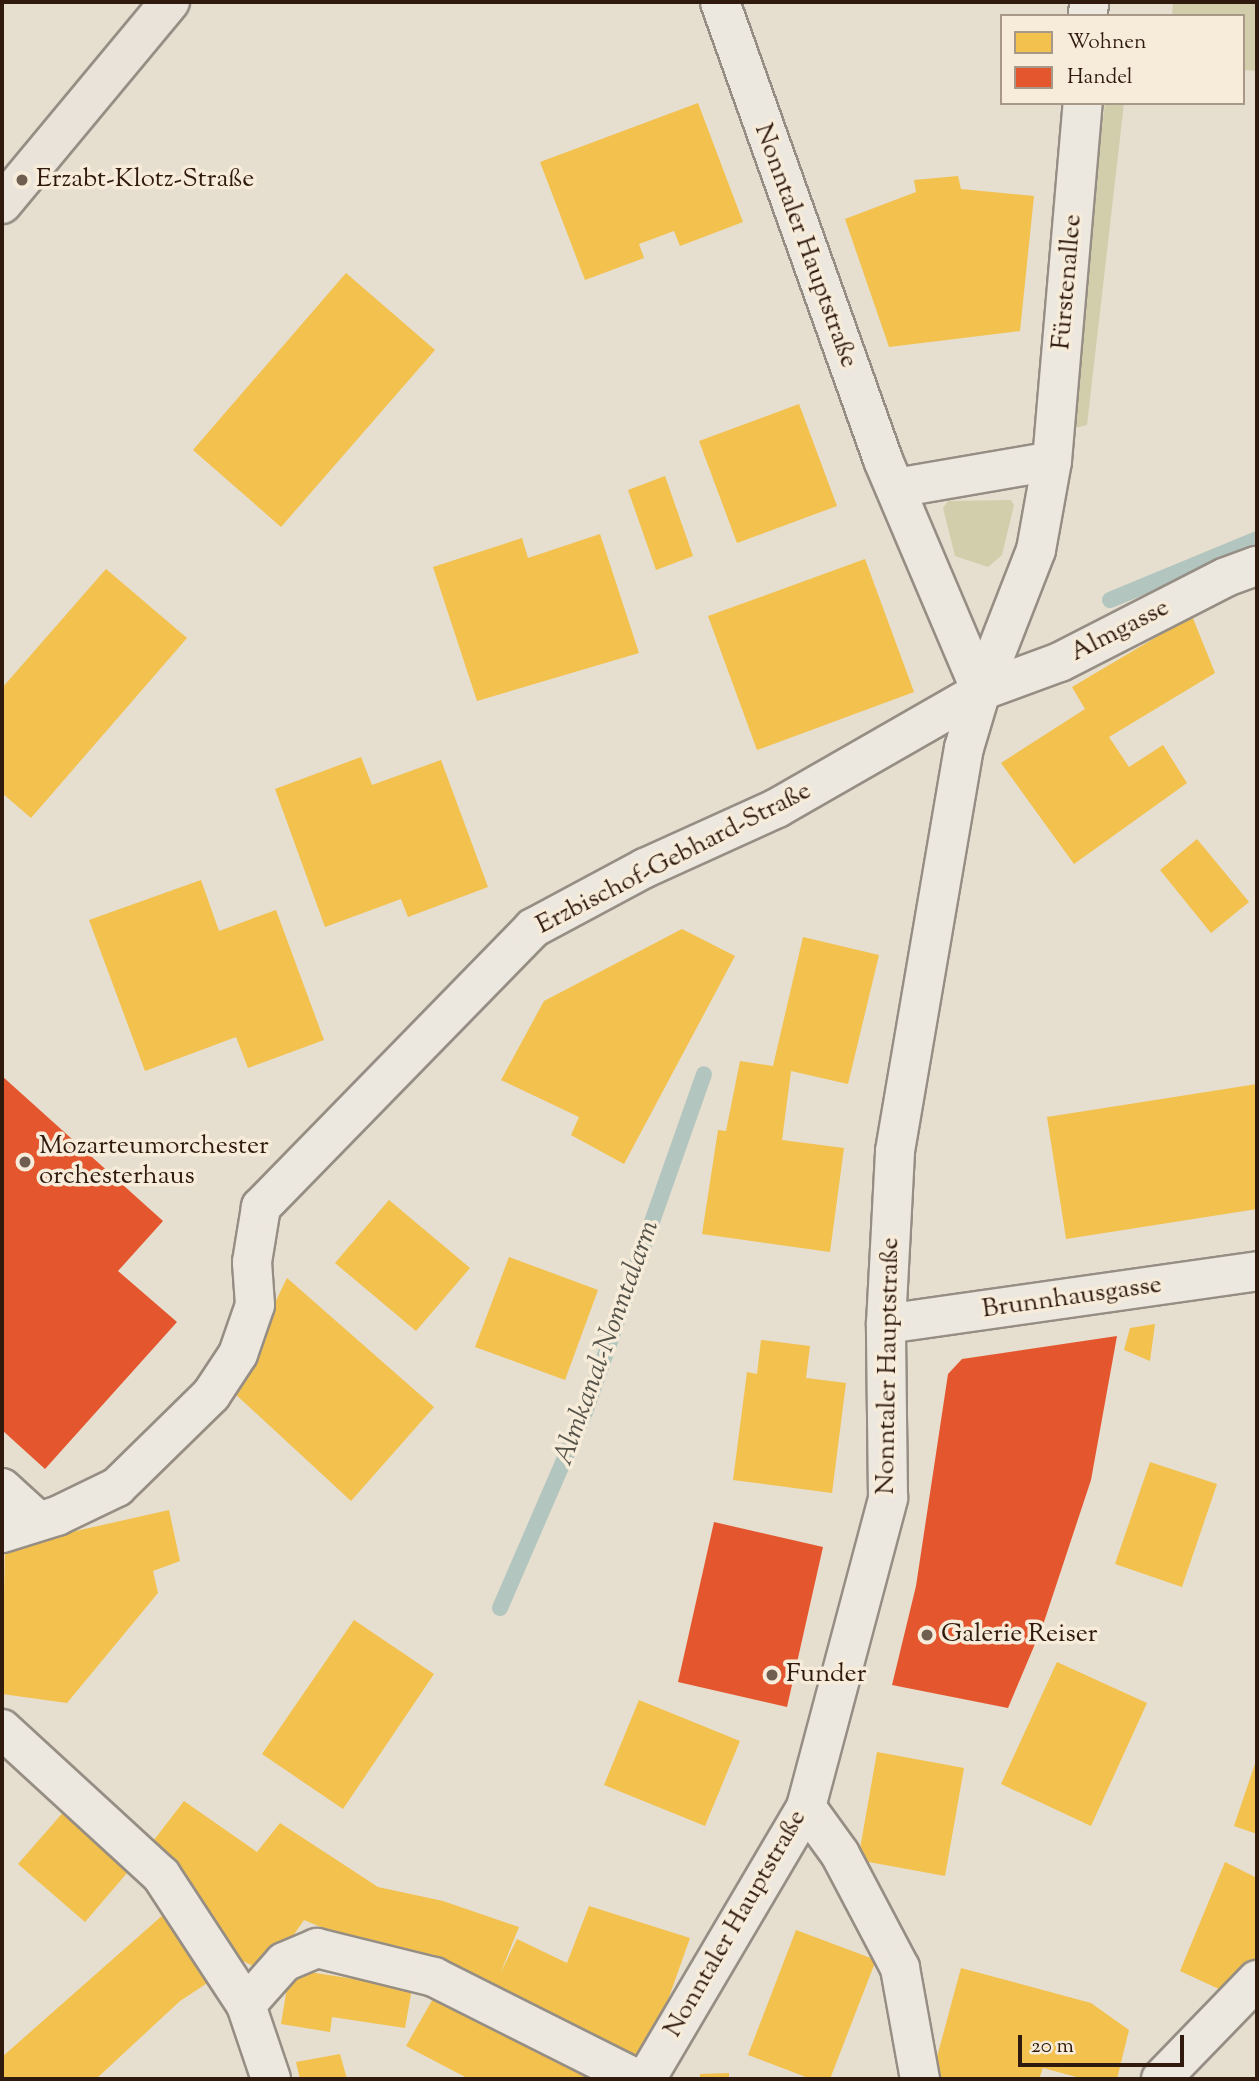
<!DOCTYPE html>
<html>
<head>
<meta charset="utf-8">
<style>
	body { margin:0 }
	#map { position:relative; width:1259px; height:2081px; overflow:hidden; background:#e6dece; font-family:"Sorts Mill Goudy",serif }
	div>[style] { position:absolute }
	.green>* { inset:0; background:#d2ceab }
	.homes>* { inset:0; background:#f2c14e }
	.shops>* { inset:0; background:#e4572e }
	.stream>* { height:16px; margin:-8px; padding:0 8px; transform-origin:8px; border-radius:8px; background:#b2c6bf }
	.roads { filter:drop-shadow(2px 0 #968e84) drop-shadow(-2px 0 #968e84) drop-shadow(0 2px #968e84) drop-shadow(0 -2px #968e84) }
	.minor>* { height:38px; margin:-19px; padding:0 19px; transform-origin:19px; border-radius:19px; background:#ece7df }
	.major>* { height:38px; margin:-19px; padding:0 19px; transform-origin:19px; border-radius:19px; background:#e9e3da }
	.dots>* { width:19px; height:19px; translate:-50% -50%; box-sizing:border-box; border:4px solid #f6ecd9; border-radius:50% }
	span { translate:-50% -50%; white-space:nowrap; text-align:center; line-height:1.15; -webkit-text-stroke:7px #f6ecd9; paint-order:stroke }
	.poi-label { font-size:26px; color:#301a0e }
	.left { translate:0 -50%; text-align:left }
	.street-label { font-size:26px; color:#301a0e }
	.water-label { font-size:28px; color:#55534a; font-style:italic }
	.frame { position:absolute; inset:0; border:4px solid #301a0e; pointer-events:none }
	.legend { position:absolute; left:1000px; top:14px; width:245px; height:91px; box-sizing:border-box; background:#f6ecd9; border:2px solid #a79888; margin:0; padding:9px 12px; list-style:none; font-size:21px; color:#301a0e }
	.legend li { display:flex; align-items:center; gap:14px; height:35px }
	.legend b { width:35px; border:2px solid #a79888 }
	.scale { position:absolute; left:1018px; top:2035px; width:166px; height:32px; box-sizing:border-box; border:4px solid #301a0e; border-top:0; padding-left:9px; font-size:21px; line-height:24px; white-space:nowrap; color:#301a0e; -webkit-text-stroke:5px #f6ecd9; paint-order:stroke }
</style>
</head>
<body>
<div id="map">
	<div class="green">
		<div style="clip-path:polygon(1173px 2px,1257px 2px,1257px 71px,1243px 70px,1243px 16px,1172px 16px)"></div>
		<div style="clip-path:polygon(1105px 103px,1124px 103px,1087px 425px,1071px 429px,1067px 413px)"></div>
		<div style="clip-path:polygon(1011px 500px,1014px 505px,1002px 555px,988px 567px,955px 556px,943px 508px,948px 501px)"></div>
	</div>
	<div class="homes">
		<div style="clip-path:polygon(698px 103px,743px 222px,680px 246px,674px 231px,639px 244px,644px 258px,585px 280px,540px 162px)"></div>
		<div style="clip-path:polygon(958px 176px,961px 189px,1034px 196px,1020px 331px,889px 347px,845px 219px,916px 192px,914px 180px)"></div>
		<div style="clip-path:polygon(346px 273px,435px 350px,281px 527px,193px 450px)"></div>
		<div style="clip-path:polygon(799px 404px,837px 506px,737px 543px,699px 441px)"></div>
		<div style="clip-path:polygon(665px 476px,693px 556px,656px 570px,628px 490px)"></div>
		<div style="clip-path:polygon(600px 534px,639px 653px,477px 701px,433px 567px,522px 538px,528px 558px)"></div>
		<div style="clip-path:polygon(865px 559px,914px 692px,757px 750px,708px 616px)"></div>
		<div style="clip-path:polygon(106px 569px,187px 638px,31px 818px,2px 793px,2px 688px)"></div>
		<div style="clip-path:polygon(1192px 616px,1215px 673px,1109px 737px,1129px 767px,1163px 745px,1187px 783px,1074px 864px,1001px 763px,1085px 709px,1072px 687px)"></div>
		<div style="clip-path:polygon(361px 757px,372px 785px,441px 760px,488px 887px,408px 917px,401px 899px,325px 927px,275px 789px)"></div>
		<div style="clip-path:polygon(1197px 839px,1249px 902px,1211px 933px,1160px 870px)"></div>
		<div style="clip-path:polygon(201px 880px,219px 931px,276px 910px,324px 1040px,248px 1068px,236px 1037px,145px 1071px,89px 920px)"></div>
		<div style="clip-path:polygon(682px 929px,735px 956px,624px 1164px,571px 1135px,579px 1117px,501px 1080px,544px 1001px)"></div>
		<div style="clip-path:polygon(803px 937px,879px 955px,848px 1084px,791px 1071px,782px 1140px,844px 1148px,830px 1252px,702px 1234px,718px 1130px,726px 1131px,740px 1061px,773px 1066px)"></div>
		<div style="clip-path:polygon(1257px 1084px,1257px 1209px,1066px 1239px,1047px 1117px)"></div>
		<div style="clip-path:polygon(389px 1200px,470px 1268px,416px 1331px,335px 1263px)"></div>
		<div style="clip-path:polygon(509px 1257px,598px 1290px,565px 1380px,475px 1347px)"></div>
		<div style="clip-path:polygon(287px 1278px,434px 1407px,351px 1501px,232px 1391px)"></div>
		<div style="clip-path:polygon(1155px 1324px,1150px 1361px,1124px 1350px,1130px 1328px)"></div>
		<div style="clip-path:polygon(761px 1340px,810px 1346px,806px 1378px,846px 1383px,832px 1493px,733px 1480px,747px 1372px,757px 1374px)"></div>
		<div style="clip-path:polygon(1150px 1462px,1217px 1484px,1182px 1587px,1115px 1564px)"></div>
		<div style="clip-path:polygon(169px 1510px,180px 1561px,153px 1571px,158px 1593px,67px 1703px,2px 1694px,5px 1547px)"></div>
		<div style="clip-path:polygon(354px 1620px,434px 1674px,343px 1809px,262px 1754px)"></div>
		<div style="clip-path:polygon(1057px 1662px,1147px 1703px,1091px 1826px,1001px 1784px)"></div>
		<div style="clip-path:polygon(639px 1700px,740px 1741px,705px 1826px,604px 1785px)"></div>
		<div style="clip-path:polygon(877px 1752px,964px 1768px,945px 1876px,858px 1860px)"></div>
		<div style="clip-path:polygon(1257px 1758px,1257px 1834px,1234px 1826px)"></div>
		<div style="clip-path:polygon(184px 1801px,257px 1852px,280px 1823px,378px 1887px,443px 1901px,519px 1927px,500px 1974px,517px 1939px,567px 1963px,589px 1906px,690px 1938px,646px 2062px,304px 1920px,267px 1973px,237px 1958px,150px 1845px)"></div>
		<div style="clip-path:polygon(66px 1809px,133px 1866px,85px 1922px,18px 1864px)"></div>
		<div style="clip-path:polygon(1225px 1862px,1257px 1878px,1257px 1960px,1234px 1996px,1180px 1971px)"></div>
		<div style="clip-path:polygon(164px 1914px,215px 1978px,180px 2001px,96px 2079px,2px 2079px,2px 2057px)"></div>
		<div style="clip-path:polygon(796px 1930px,876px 1960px,830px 2079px,811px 2079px,748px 2055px)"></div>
		<div style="clip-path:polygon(961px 1968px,1091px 2003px,1129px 2030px,1117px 2079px,1084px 2079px,1043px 2068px,1039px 2079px,931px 2079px)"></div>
		<div style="clip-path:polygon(290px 1969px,412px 1988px,405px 2028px,332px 2017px,330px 2032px,281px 2024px)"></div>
		<div style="clip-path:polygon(434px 1997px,601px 2079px,469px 2079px,406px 2046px)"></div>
		<div style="clip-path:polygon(340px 2054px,347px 2079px,300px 2079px,296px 2062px)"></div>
		<div style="clip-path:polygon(729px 2073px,729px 2079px,700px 2079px,700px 2074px)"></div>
	</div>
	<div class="shops">
		<div style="clip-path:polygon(2px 1076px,163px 1221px,118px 1271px,177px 1322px,45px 1469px,2px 1430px)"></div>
		<div style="clip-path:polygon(1117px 1336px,1091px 1480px,1043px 1625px,1008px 1708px,892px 1685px,916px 1586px,948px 1374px,962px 1359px)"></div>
		<div style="clip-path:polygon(714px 1522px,823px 1547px,787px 1707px,678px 1682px)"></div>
	</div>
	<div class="stream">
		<div style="left:1110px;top:600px;width:159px;rotate:-22.5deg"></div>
		<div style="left:500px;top:1608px;width:214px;rotate:-66.6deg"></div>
		<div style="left:585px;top:1412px;width:358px;rotate:-70.6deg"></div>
	</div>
	<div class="roads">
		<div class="minor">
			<div style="left:720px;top:2px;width:486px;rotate:70.4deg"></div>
			<div style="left:883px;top:460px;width:251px;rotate:67deg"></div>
			<div style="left:1088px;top:16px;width:14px;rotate:-86deg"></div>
			<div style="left:896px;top:488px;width:158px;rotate:-9.8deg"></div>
			<div style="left:886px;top:1324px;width:375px;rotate:-8.1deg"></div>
			<div style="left:2px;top:1488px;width:46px;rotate:42.4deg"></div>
			<div style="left:2px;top:1533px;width:58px;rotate:-17.2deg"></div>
			<div style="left:57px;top:1516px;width:67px;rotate:-25.8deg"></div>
			<div style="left:117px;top:1487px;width:132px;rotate:-44.4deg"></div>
			<div style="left:211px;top:1395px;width:49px;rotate:-56.6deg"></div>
			<div style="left:238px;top:1354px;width:52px;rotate:-70.9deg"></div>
			<div style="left:255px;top:1305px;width:43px;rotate:-94deg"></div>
			<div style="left:252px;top:1262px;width:56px;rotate:-80.7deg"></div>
			<div style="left:261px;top:1207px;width:390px;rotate:-45.7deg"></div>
			<div style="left:533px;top:928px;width:127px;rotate:-28.2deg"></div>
			<div style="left:645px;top:868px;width:145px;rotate:-24.4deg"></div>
			<div style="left:777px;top:808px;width:235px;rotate:-29.8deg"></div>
			<div style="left:981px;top:691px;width:84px;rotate:-20.2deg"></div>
			<div style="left:1060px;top:662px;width:186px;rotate:-27.1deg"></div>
			<div style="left:1226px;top:577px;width:33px;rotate:-20deg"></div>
			<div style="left:2px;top:1729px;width:216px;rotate:42.6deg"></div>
			<div style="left:161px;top:1875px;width:155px;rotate:56.8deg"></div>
			<div style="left:246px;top:2005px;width:78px;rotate:71.3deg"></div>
			<div style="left:806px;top:1807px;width:58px;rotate:54.1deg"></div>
			<div style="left:840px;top:1854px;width:129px;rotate:62.2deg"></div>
			<div style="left:900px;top:1968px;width:113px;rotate:79.8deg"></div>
			<div style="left:246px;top:2005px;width:57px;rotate:-48.5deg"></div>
			<div style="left:284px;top:1962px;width:36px;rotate:-23deg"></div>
			<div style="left:317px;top:1948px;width:121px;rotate:13.9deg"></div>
			<div style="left:434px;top:1977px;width:227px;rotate:26.7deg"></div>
			<div style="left:646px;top:2079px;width:316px;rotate:-59.5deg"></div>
			<div style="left:806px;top:1807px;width:320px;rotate:-75.1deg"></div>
			<div style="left:888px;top:1498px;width:174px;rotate:-90.7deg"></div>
			<div style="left:886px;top:1324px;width:173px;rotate:-87deg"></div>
			<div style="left:895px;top:1151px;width:409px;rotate:-80.3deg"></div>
			<div style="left:964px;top:748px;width:59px;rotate:-73.4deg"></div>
			<div style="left:981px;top:691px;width:151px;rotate:-68.7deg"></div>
			<div style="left:1036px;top:550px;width:90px;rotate:-79.8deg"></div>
			<div style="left:1052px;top:461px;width:359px;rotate:-85.1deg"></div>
			<div style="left:1161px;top:2079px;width:138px;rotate:-45.9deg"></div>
		</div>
		<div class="major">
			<div style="left:2px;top:204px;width:263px;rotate:-50.3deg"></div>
		</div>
	</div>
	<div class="dots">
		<div style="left:22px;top:180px;background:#705f51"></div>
		<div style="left:25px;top:1162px;background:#705f51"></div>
		<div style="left:927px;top:1635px;background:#705f51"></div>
		<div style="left:772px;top:1675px;background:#705f51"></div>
	</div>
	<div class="poi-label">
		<span class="left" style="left:36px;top:180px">Erzabt-Klotz-Straße</span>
		<span class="left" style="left:39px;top:1162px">Mozarteumorchester<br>orchesterhaus</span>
		<span class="left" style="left:941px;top:1635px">Galerie Reiser</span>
		<span class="left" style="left:786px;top:1675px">Funder</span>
	</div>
	<div class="street-label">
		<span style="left:805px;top:246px;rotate:70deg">Nonntaler Hauptstraße</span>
		<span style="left:1068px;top:282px;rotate:-85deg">Fürstenallee</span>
		<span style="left:1120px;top:631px;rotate:-27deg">Almgasse</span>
		<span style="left:674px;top:859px;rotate:-27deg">Erzbischof-Gebhard-Straße</span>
		<span style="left:1072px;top:1298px;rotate:-8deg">Brunnhausgasse</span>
		<span style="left:889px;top:1366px;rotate:-89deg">Nonntaler Hauptstraße</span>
		<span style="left:736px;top:1924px;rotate:-60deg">Nonntaler Hauptstraße</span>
	</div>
	<div class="water-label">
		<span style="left:607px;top:1343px;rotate:-70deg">Almkanal-Nonntalarm</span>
	</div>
	<div class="frame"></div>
	<ul class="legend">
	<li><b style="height:19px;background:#f2c14e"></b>Wohnen</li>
	<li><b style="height:19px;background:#e4572e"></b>Handel</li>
	</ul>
	<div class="scale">20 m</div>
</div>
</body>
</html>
